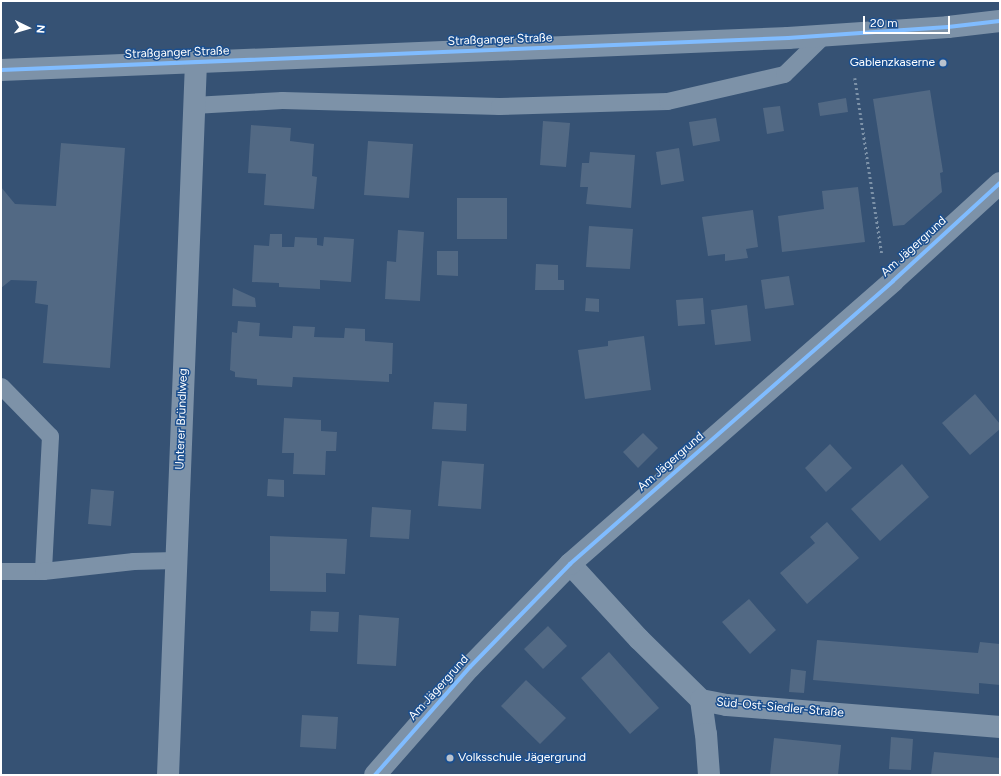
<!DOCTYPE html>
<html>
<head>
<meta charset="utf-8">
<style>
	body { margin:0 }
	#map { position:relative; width:1001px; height:776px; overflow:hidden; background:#365274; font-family:Figtree,sans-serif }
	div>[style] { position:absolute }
	.building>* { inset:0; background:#526984 }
	.path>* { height:2.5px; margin-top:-1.25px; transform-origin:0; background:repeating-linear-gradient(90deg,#7d92a8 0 2px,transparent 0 5px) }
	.service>* { height:17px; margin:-8.5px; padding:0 8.5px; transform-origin:8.5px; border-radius:8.5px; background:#7d92a8 }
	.minor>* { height:22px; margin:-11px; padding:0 11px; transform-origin:11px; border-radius:11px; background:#7d92a8 }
	.tertiary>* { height:22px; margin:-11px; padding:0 11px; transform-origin:11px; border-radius:11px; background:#7d92a8 }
	.cycleway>* { height:4px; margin:-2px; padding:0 2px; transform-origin:2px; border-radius:2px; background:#80bcff }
	.dots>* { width:11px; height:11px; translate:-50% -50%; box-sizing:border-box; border:2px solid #1b4f8f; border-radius:50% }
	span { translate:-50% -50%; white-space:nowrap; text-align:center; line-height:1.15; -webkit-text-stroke:3px #1b4f8f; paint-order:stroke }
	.street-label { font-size:12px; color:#fff }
	.poi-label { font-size:12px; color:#fff }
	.right { translate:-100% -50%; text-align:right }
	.left { translate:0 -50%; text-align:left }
	.frame { position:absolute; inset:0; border:2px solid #fff; pointer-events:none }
	.north { position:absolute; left:8px; top:8px; width:40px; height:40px; -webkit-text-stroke:3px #1b4f8f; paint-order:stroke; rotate:95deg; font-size:11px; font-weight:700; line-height:16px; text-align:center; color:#fff }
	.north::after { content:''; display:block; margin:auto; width:14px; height:18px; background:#fff; clip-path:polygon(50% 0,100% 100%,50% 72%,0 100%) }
	.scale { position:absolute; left:863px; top:16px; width:87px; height:18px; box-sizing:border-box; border:2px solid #fff; border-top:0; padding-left:5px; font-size:12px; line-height:14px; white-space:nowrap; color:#fff; -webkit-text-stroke:3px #1b4f8f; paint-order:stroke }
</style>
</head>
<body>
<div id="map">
	<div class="building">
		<div style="clip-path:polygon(930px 90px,943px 172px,940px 173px,942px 192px,904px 225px,893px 226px,873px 99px)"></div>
		<div style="clip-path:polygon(846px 98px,848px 112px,820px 116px,818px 103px)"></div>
		<div style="clip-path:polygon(780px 106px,784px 131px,767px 134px,763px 108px)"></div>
		<div style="clip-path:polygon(716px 118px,720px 141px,693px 146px,689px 122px)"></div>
		<div style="clip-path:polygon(543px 121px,570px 123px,566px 167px,540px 165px)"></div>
		<div style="clip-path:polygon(251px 125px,291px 128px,290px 141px,314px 144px,312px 176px,317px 177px,314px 209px,264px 205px,266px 174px,248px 173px)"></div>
		<div style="clip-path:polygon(368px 141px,413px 144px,409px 198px,364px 195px)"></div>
		<div style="clip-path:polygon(61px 143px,125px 148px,110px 368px,43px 363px,48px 305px,35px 303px,37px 281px,11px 280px,1px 288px,1px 187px,15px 204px,56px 206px)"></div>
		<div style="clip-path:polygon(679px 148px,684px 181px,661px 185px,656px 152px)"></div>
		<div style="clip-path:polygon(590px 152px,635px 155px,631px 208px,586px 204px,588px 187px,580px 187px,582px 163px,589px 163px)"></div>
		<div style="clip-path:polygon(858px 187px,865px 242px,782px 252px,778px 216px,824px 209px,822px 191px)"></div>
		<div style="clip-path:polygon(457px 198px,507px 198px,507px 239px,457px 239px)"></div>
		<div style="clip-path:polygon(753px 210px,758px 247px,746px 249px,748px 258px,725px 261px,725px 254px,708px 256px,702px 217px)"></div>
		<div style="clip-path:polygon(589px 226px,633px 229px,630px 269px,586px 267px)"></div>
		<div style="clip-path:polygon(398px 230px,424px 232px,420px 301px,385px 299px,387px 261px,396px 262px)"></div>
		<div style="clip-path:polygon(270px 234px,282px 234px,282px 247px,294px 247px,295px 237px,317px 238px,317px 245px,323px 246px,324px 237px,354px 239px,351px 282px,320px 280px,320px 289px,279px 287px,279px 283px,252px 282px,254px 245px,269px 246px)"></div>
		<div style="clip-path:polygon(437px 251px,458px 251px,458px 276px,437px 275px)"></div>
		<div style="clip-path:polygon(536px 264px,558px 265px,558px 280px,564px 280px,564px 290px,535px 290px)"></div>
		<div style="clip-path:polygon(789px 276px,794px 305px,765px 309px,761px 280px)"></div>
		<div style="clip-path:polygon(233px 288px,255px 298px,256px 307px,232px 306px)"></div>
		<div style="clip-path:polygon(586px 298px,599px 299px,599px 312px,585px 311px)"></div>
		<div style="clip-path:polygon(703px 298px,705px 324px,678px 326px,676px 300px)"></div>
		<div style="clip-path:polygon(747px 305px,751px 341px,715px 345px,711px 310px)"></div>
		<div style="clip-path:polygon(238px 321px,260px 323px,259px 336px,292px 338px,293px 326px,315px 327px,314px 337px,344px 338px,345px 328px,365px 329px,365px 341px,393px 343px,392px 374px,389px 374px,389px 382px,293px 377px,292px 387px,257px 385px,257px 379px,235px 377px,235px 372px,230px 370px,232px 332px,237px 333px)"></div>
		<div style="clip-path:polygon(644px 336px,651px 390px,585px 399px,578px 350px,608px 346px,608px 341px)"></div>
		<div style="clip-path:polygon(975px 394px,1000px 424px,1000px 429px,970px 455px,942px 423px)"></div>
		<div style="clip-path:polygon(434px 402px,467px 404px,466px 431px,432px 429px)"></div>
		<div style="clip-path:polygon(284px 418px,321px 420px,321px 431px,337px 432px,336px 451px,326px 451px,325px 475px,293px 474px,294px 453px,282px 453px)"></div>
		<div style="clip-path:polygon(643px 433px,658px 448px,638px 468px,623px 452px)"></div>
		<div style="clip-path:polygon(830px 444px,852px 468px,826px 492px,805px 468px)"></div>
		<div style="clip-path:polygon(442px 461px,484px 464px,481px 509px,438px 506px)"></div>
		<div style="clip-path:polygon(902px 464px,929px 497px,880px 541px,851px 509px)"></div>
		<div style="clip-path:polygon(268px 479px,284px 480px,284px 497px,267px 496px)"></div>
		<div style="clip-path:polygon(91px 489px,114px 491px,111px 526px,88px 524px)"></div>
		<div style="clip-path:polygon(372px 507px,411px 510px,409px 539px,370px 537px)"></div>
		<div style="clip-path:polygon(827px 522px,859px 558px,807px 604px,780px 573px,815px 543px,810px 537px)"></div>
		<div style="clip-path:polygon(270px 536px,347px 539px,345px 574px,326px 573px,326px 592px,270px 591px)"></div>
		<div style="clip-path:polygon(749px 599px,776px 630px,750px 654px,722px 622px)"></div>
		<div style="clip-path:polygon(311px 611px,339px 612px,338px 632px,310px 631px)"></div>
		<div style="clip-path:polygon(359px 615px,399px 618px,396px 666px,357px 664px)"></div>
		<div style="clip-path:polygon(548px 626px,567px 646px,543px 669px,524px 649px)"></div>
		<div style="clip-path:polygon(817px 640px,978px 653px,980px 642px,1000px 644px,1000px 685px,979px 683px,979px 694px,813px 680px)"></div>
		<div style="clip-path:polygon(609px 652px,659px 708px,630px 734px,581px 678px)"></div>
		<div style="clip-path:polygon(791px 669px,806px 671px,804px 693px,789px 692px)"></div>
		<div style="clip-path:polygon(526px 680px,566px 718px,540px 744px,501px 706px)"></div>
		<div style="clip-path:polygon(302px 715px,338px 717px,336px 749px,300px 747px)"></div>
		<div style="clip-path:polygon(891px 737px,913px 739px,911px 770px,889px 769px)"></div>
		<div style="clip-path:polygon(774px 738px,841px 745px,838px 775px,770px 775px)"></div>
		<div style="clip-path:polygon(934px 752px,1000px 758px,1000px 775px,931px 775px)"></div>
	</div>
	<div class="path">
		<div style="left:855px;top:78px;width:179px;rotate:81.3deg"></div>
	</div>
	<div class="service">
		<div style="left:193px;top:105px;width:89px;rotate:-3.2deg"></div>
		<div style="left:282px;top:100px;width:217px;rotate:1.6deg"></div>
		<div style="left:499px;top:106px;width:168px;rotate:-1.7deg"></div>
		<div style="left:667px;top:101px;width:120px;rotate:-13deg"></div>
		<div style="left:784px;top:74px;width:54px;rotate:-44.3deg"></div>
		<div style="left:1px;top:386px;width:70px;rotate:45.6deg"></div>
		<div style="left:50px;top:436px;width:135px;rotate:93deg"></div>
		<div style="left:1px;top:571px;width:42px"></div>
		<div style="left:43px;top:571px;width:91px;rotate:-6.3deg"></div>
		<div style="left:133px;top:561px;width:43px;rotate:-1.3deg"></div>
	</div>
	<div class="minor">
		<div style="left:570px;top:564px;width:102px;rotate:47.4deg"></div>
		<div style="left:639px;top:639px;width:87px;rotate:44.5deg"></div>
		<div style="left:701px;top:700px;width:26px;rotate:11deg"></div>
		<div style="left:727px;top:705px;width:274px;rotate:4.6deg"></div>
		<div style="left:701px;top:700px;width:34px;rotate:82deg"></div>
		<div style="left:706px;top:734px;width:41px;rotate:85.8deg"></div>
	</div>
	<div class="tertiary">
		<div style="left:1px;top:70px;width:788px;rotate:-2.33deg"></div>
		<div style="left:788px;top:38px;width:160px;rotate:-3.9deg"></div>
		<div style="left:948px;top:27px;width:52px;rotate:-6.6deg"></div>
		<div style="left:168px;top:775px;width:714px;rotate:-87.75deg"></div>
		<div style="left:375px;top:775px;width:144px;rotate:-48.7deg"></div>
		<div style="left:470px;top:667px;width:144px;rotate:-45.8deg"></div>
		<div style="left:570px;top:564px;width:429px;rotate:-41.2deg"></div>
		<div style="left:893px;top:281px;width:145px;rotate:-42.5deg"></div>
	</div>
	<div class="cycleway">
		<div style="left:1px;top:70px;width:788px;rotate:-2.33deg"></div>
		<div style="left:788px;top:38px;width:160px;rotate:-3.9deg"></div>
		<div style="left:948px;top:27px;width:52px;rotate:-6.6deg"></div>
		<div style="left:375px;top:775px;width:144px;rotate:-48.7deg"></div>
		<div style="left:470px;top:667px;width:144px;rotate:-45.8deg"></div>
		<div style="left:570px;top:564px;width:429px;rotate:-41.2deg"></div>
		<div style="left:893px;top:281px;width:145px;rotate:-42.5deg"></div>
	</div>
	<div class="dots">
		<div style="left:943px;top:63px;background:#b9c2ce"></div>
		<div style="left:450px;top:758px;background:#b9c2ce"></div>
	</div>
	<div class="street-label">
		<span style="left:500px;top:40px;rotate:-2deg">Straßganger Straße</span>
		<span style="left:177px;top:53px;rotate:-2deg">Straßganger Straße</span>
		<span style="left:914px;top:247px;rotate:-42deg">Am Jägergrund</span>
		<span style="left:182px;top:419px;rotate:-88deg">Unterer Bründlweg</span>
		<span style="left:671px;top:462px;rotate:-41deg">Am Jägergrund</span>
		<span style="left:439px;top:688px;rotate:-48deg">Am Jägergrund</span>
		<span style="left:780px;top:708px;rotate:5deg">Süd-Ost-Siedler-Straße</span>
	</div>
	<div class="poi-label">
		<span class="right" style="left:935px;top:63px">Gablenzkaserne</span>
		<span class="left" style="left:458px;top:758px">Volksschule Jägergrund</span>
	</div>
	<div class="frame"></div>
	<div class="north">N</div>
	<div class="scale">20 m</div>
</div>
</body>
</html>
